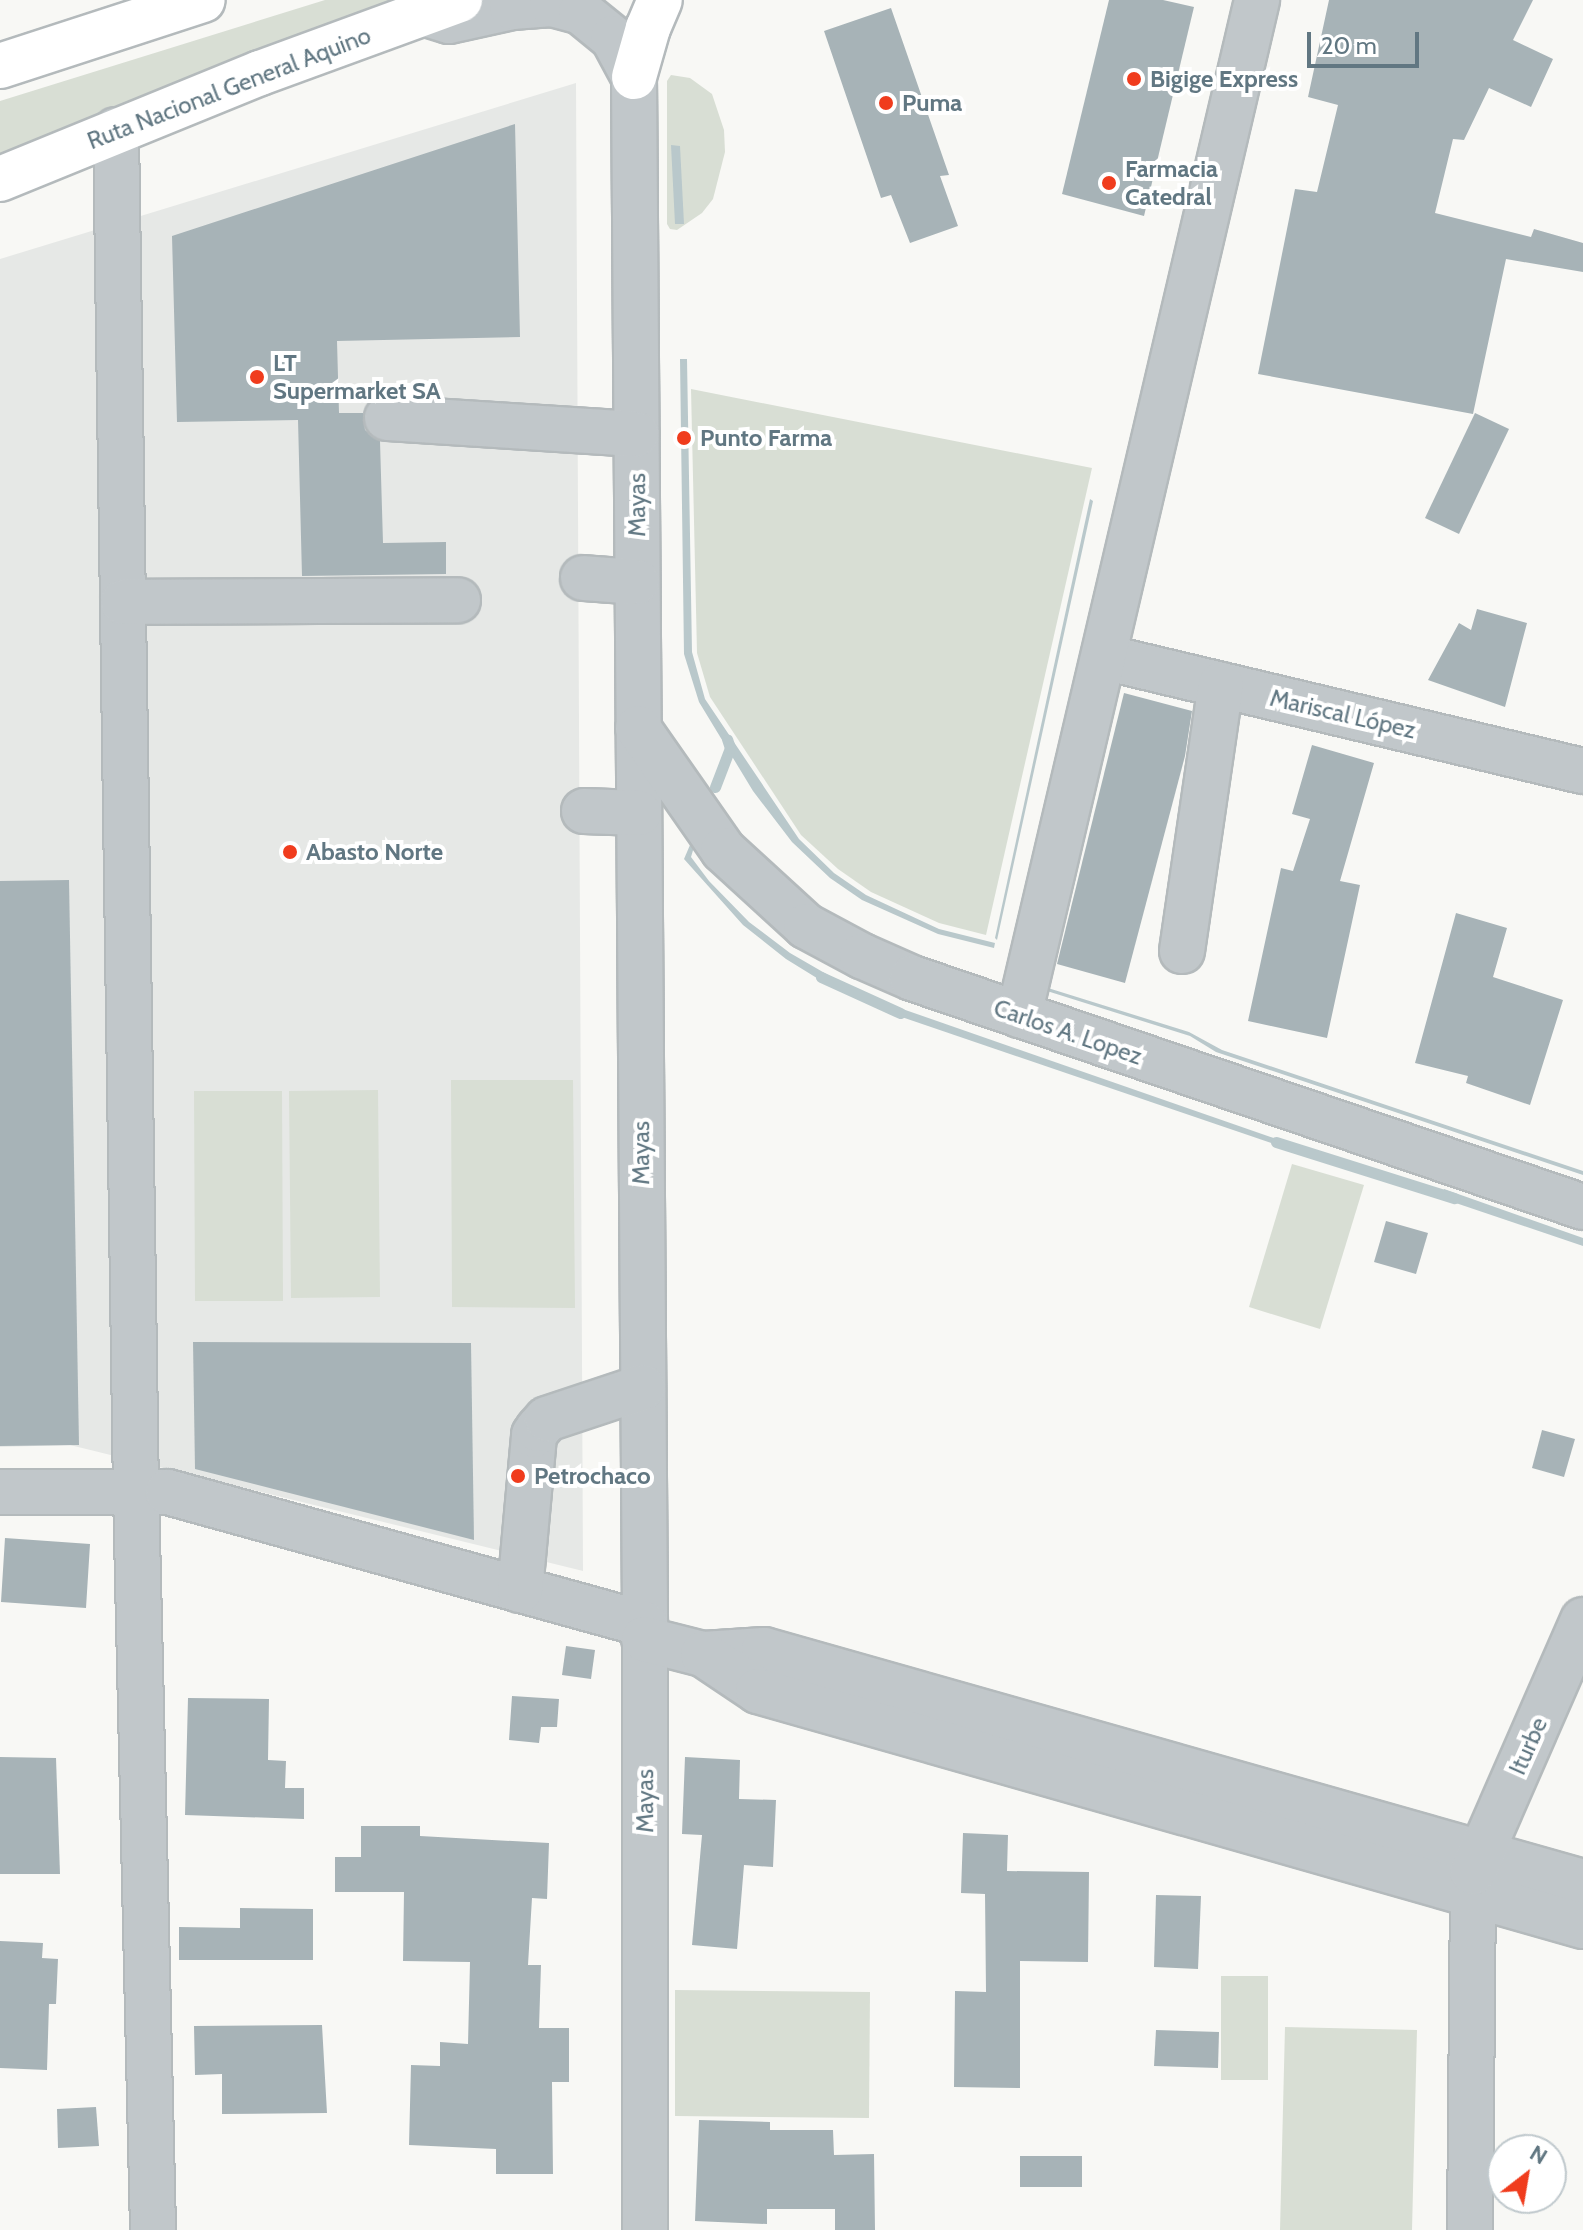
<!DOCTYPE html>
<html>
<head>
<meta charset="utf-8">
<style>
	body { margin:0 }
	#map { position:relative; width:1583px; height:2230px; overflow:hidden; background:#f8f8f5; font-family:Cabin,sans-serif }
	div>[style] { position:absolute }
	.built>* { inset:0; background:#e6e8e6 }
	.green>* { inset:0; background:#d8ded4 }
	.water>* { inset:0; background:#b9c8cb }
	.stream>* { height:11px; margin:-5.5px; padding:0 5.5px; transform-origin:5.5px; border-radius:5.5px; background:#b9c8cb }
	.building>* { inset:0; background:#a7b3b7 }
	.roads { filter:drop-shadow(2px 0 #b4babc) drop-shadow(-2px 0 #b4babc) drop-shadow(0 2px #b4babc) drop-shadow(0 -2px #b4babc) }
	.minor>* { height:44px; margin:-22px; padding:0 22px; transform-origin:22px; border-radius:22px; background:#c1c7ca }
	.highway>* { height:44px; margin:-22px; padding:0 22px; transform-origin:22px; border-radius:22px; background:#fff }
	.dots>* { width:22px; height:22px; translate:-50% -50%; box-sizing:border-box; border:4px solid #fff; border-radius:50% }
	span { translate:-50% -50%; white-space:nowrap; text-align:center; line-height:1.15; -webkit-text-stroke:8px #fff; paint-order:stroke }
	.poi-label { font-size:24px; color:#617782; font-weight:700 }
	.left { translate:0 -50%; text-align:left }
	.street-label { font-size:24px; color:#617782 }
	.north { position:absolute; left:1487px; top:2134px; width:80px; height:80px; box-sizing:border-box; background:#fff; border:2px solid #c0c9cd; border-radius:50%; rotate:31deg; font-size:22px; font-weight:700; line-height:32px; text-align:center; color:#617782 }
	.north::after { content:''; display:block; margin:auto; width:28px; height:36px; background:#f03c1d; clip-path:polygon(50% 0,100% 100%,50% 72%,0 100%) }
	.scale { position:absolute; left:1307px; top:32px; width:112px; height:36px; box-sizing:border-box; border:4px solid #617782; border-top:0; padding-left:10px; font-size:24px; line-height:28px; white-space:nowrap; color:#617782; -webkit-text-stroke:6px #fff; paint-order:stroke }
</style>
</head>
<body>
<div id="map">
	<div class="built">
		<div style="clip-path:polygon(576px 83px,583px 1571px,70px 1445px,0 1447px,0 259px)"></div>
	</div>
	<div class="green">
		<div style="clip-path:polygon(325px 0,401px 0,0 155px,0 101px)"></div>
		<div style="clip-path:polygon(671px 75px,690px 78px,712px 94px,724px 130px,725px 152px,713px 199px,702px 213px,677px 230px,670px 229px,667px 224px,667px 81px)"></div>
		<div style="clip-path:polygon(691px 389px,1092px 468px,986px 935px,939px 923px,871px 892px,838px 869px,801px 835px,710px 697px,697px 653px)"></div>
		<div style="clip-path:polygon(451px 1080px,573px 1080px,575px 1308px,452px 1307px)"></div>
		<div style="clip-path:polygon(378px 1090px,380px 1297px,291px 1298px,289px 1091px)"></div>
		<div style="clip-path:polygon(194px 1091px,282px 1091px,283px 1301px,195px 1301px)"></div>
		<div style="clip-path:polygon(1292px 1164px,1364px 1185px,1320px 1329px,1249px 1307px)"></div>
		<div style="clip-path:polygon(1221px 1976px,1268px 1976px,1268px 2080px,1221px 2080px)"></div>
		<div style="clip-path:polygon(675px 1990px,870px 1992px,869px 2118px,675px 2116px)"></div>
		<div style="clip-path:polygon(1285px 2027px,1417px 2030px,1412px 2230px,1280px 2230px)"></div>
	</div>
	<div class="water">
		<div style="clip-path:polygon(671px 145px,680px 146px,684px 224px,675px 224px)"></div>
		<div style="clip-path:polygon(680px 359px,687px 359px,692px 652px,705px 699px,799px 839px,834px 873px,866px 895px,939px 929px,995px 943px,994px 948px,938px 934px,862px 900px,830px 878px,792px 842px,753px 791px,699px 702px,684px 654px)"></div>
		<div style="clip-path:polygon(1090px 499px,1093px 501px,997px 940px,995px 938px)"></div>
		<div style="clip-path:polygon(690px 845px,694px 847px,691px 857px,709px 881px,749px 922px,790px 953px,835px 979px,833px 988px,786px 959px,743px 925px,684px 859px)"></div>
		<div style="clip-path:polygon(1048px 988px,1189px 1032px,1222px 1050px,1583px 1171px,1583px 1175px,1216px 1052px,1190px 1036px,1047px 991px)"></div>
		<div style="clip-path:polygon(891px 1005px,1291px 1144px,1289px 1149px,887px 1012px)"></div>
		<div style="clip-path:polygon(1444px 1189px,1583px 1238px,1583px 1246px,1441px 1198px)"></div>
	</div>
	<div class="stream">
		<div style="left:715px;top:787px;width:42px;rotate:-69deg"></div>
		<div style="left:730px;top:748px;width:9px;rotate:-108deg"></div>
		<div style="left:821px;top:977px;width:87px;rotate:24.5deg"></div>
		<div style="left:1276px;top:1142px;width:187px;rotate:17.5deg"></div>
	</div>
	<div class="building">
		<div style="clip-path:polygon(1109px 0,1163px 0,1194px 7px,1144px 216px,1062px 194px)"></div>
		<div style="clip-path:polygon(1329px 0,1533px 0,1513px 40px,1553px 59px,1531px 107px,1489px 88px,1464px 140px,1453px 139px,1435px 213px,1531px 237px,1534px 229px,1583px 243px,1583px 272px,1506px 259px,1473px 414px,1258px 374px,1295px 189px,1317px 192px,1338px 105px,1308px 97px)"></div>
		<div style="clip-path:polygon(891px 8px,949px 175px,940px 176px,958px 226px,910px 243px,891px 195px,881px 198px,824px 31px)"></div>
		<div style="clip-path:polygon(515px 124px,520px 337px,337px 341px,339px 413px,363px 413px,365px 430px,380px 441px,383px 543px,446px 542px,446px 574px,302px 576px,298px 420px,177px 422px,172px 236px)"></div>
		<div style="clip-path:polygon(1475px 413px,1509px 429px,1459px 534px,1425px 518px)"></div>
		<div style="clip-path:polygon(1477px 609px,1527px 623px,1505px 707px,1428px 680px,1459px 623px,1471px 630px)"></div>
		<div style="clip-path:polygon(1124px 693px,1192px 711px,1185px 756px,1125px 983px,1057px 964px)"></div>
		<div style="clip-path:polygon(1312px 745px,1374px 763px,1340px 881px,1360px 885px,1327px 1038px,1248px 1021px,1281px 868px,1293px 871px,1310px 819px,1292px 814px)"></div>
		<div style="clip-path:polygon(69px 880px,79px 1445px,0 1446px,0 881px)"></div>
		<div style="clip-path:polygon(1456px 913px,1507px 928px,1493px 977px,1563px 1000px,1530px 1105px,1466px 1083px,1468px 1076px,1415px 1063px)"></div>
		<div style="clip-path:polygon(1386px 1221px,1428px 1233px,1416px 1274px,1374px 1262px)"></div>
		<div style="clip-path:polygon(193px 1342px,471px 1343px,474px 1540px,195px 1469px)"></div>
		<div style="clip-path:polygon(1542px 1430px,1575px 1439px,1564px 1477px,1532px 1468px)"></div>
		<div style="clip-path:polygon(5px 1538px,90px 1544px,86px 1608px,1px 1602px)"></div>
		<div style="clip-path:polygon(566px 1646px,595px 1650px,591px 1679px,562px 1675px)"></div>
		<div style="clip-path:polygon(512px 1696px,559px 1699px,557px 1727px,541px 1727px,539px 1743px,509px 1740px)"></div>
		<div style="clip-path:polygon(188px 1698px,269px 1699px,268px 1760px,286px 1761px,285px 1788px,304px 1788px,304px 1819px,185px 1815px)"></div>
		<div style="clip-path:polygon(0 1757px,56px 1758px,60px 1874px,0 1874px)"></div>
		<div style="clip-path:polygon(685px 1757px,740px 1760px,739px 1799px,776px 1800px,773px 1867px,744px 1865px,737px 1949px,692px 1945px,702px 1835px,682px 1834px)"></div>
		<div style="clip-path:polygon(361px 1826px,420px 1826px,420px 1836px,549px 1843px,547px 1899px,532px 1898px,528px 1965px,541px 1965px,539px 2028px,569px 2028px,569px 2082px,552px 2082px,553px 2174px,496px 2174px,496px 2149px,409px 2145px,411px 2065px,440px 2066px,440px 2042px,468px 2044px,470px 1962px,403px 1961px,404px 1892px,335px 1892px,335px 1857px,361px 1857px)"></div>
		<div style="clip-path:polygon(963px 1833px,1008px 1835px,1007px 1871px,1089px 1872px,1088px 1962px,1020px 1961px,1020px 2088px,954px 2087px,955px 1991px,986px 1992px,985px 1894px,961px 1893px)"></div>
		<div style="clip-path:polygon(1156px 1895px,1201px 1896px,1198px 1969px,1154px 1967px)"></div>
		<div style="clip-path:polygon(240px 1908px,313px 1909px,313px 1960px,179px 1960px,179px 1927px,240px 1928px)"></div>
		<div style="clip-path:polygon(0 1941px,43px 1943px,42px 1958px,58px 1959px,56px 2004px,49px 2004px,47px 2070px,0 2068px)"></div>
		<div style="clip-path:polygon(322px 2025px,327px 2113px,222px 2114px,222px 2074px,195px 2075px,194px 2026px)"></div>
		<div style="clip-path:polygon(1156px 2030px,1219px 2032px,1218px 2068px,1154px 2066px)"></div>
		<div style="clip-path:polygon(96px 2107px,99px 2146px,58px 2148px,57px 2109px)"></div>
		<div style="clip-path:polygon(699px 2120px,770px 2122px,770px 2130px,833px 2130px,834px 2155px,874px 2154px,875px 2230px,835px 2230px,835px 2209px,767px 2209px,767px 2224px,695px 2221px)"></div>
		<div style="clip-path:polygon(1020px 2156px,1082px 2156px,1082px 2187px,1020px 2187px)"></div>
	</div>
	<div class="roads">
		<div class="minor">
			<div style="left:423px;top:13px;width:27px;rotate:17deg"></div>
			<div style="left:449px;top:21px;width:65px;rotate:-12.5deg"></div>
			<div style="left:512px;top:7px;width:40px;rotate:-4.3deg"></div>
			<div style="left:552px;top:4px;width:30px;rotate:15deg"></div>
			<div style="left:581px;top:12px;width:41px;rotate:39.1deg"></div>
			<div style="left:613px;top:38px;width:44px;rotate:61.7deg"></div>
			<div style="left:634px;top:77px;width:1547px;rotate:89.59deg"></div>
			<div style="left:645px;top:1624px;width:606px;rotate:90deg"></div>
			<div style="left:116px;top:130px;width:1362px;rotate:89.16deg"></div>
			<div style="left:136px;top:1492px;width:738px;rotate:88.68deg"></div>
			<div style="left:387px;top:418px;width:250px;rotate:3.7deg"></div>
			<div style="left:583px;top:578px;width:54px;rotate:4.2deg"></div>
			<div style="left:123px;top:602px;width:335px;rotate:-0.3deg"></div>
			<div style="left:1104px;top:657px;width:492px;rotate:13.4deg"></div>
			<div style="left:638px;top:728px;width:149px;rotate:55.1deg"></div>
			<div style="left:723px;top:850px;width:113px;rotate:42.5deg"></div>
			<div style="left:806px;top:926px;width:64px;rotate:28.2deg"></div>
			<div style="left:862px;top:956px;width:55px;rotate:23.7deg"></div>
			<div style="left:912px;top:978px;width:709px;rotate:18.84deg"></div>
			<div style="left:584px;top:811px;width:55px;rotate:2.1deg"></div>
			<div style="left:1182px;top:951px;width:269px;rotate:-81.7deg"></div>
			<div style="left:1019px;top:1015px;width:1043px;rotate:-76.8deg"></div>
			<div style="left:0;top:1492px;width:168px"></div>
			<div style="left:168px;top:1492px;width:495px;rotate:15.5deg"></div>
			<div style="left:520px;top:1590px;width:156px;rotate:-84.8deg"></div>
			<div style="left:534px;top:1435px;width:7px;rotate:-56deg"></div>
			<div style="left:538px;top:1429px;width:13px;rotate:-48deg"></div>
			<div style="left:547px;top:1419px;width:101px;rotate:-18.4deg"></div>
			<div style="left:644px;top:1639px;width:61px;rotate:14.3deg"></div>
			<div style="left:703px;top:1654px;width:61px;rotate:-3.8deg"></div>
			<div style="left:764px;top:1650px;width:851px;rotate:15.82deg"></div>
			<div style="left:703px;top:1654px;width:66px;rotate:33.9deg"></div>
			<div style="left:758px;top:1691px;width:858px;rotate:15.9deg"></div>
			<div style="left:1470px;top:2230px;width:358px;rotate:-89.5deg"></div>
			<div style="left:1473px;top:1872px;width:275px;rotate:-66.4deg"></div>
		</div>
		<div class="highway">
			<div style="left:0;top:66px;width:213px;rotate:-18deg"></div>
			<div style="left:634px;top:77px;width:51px;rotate:-74.1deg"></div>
			<div style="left:648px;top:28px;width:30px;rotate:-67deg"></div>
			<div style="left:0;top:179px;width:281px;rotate:-22.2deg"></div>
			<div style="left:260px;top:73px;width:213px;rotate:-20.1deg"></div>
		</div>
	</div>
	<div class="dots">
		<div style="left:1134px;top:79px;background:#f03c1d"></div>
		<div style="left:886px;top:103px;background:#f03c1d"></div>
		<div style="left:1109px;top:183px;background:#f03c1d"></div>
		<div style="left:257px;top:377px;background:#f03c1d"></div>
		<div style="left:684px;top:438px;background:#f03c1d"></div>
		<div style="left:290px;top:852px;background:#f03c1d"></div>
		<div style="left:518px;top:1476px;background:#f03c1d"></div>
	</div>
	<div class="poi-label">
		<span class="left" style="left:1150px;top:79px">Bigige Express</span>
		<span class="left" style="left:902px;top:103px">Puma</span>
		<span class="left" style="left:1125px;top:183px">Farmacia<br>Catedral</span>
		<span class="left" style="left:273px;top:377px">LT<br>Supermarket SA</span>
		<span class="left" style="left:700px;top:438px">Punto Farma</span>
		<span class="left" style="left:306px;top:852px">Abasto Norte</span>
		<span class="left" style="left:534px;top:1476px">Petrochaco</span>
	</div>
	<div class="street-label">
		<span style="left:229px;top:88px;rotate:-21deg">Ruta Nacional General Aquino</span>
		<span style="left:637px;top:505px;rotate:-90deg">Mayas</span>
		<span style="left:1343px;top:714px;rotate:13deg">Mariscal López</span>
		<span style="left:1068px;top:1032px;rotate:19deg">Carlos A. Lopez</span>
		<span style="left:641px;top:1153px;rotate:-90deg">Mayas</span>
		<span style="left:1528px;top:1746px;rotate:-66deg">Iturbe</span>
		<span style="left:645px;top:1801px;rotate:-90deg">Mayas</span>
	</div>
	<div class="north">N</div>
	<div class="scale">20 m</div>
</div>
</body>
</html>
